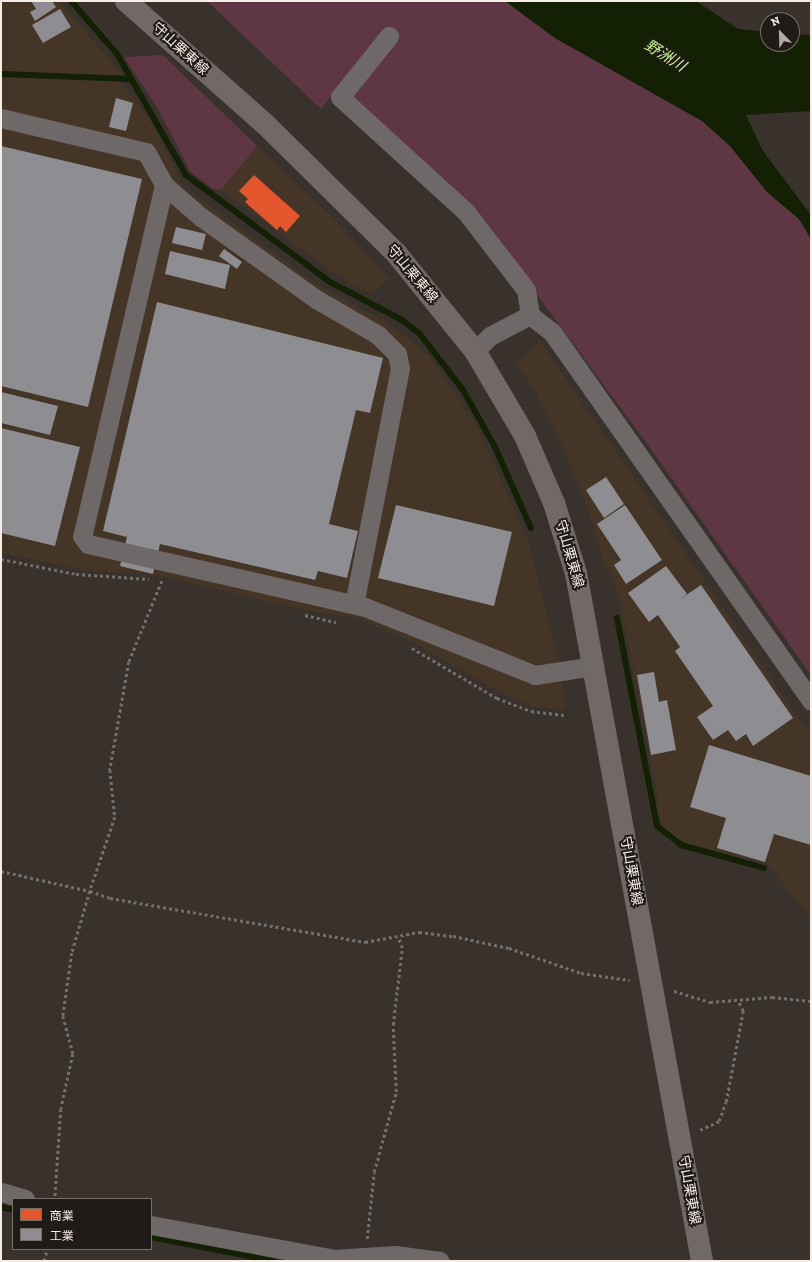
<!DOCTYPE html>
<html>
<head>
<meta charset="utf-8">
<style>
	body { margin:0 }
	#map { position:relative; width:812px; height:1262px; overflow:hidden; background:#39322c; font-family:"Zilla Slab","Noto Sans JP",serif }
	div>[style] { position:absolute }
	.built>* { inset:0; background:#453527 }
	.green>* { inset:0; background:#5f3644 }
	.water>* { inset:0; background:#132004 }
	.shops>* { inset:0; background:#e4572e }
	.industry>* { inset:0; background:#8d8d92 }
	.stream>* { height:6px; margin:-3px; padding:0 3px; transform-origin:3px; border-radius:3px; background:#132004 }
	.path>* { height:2.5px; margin-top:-1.25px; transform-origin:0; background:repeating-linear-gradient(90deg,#736f6d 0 3px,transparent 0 6px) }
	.minor>* { height:19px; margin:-9.5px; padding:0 9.5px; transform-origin:9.5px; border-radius:9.5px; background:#6e6968 }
	.major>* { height:22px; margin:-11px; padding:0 11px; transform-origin:11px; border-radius:11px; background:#706967 }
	span { translate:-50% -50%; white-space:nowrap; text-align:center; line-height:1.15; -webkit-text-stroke:4px #201b16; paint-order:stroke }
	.street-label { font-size:14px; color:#f5ede6 }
	.water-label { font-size:15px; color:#c7f69b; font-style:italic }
	.frame { position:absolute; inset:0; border:2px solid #f5ede6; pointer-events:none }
	.legend { position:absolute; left:12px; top:1198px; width:140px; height:52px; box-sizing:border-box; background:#201b16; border:1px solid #756f69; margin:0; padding:5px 7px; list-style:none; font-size:12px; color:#f5ede6 }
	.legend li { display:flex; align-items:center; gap:8px; height:20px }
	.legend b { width:20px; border:1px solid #756f69 }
	.north { position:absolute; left:760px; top:12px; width:40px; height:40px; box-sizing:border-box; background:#201b16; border:1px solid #756f69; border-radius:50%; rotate:337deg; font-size:11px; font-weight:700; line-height:16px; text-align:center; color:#f5ede6 }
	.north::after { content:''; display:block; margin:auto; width:14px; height:18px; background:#b3aca5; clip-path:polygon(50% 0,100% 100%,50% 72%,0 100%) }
</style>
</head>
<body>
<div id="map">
	<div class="built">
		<div style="clip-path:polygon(1px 1px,58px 1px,124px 76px,120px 81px,149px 118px,184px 187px,318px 285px,388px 323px,430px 357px,477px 426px,528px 540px,557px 651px,566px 710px,536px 707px,499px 692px,415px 643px,357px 618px,304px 610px,159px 575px,84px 570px,1px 553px)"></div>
		<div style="clip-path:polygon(257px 146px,333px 218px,389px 279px,371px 295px,334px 273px,221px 190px)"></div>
		<div style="clip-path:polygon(540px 341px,811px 737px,811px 918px,767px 864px,685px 844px,663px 826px,656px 808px,658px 800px,653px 770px,619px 597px,610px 570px,604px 565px,590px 515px,565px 452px,536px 393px,517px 364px)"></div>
	</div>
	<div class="green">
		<div style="clip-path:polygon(207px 1px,505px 1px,555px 38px,702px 121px,730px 146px,767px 192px,799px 219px,811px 239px,811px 675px,648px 445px,475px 211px,337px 88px,321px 109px)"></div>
		<div style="clip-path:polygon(163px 55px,257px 146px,221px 190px,213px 189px,190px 171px,158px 109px,124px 57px)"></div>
	</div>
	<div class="water">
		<div style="clip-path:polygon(505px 1px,696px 1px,738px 29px,768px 32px,768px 44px,792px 44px,792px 34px,811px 35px,811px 111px,746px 115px,763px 151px,811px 215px,811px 239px,799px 219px,767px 192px,730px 146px,702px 121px,555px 38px)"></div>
	</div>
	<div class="shops">
		<div style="clip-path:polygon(254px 175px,300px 216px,286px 232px,280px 226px,277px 230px,245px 202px,248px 199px,239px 191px)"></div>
	</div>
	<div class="industry">
		<div style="clip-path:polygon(31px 1px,52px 1px,56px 7px,35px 21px,30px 12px,36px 9px)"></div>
		<div style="clip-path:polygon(60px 9px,71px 27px,43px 43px,32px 25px)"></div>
		<div style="clip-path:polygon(116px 98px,133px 103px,126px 131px,109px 127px)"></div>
		<div style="clip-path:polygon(1px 146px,142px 179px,88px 407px,1px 386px)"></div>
		<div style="clip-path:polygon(176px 227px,206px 234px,202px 250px,172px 243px)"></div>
		<div style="clip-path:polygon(224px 249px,242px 262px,237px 269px,219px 256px)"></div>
		<div style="clip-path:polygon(170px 251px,230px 265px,225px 289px,165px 274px)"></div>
		<div style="clip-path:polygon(157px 302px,383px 358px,370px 413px,356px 410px,329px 524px,358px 531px,347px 578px,318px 571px,315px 580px,160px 544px,153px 574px,120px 566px,127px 537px,103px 531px)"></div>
		<div style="clip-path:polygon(1px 392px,58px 406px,50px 435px,1px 423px)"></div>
		<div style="clip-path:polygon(1px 428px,80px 447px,55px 546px,1px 533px)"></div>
		<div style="clip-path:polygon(606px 477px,624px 504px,604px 518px,586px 490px)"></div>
		<div style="clip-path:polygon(396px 505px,512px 532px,494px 606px,378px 578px)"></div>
		<div style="clip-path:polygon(625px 505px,662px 560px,626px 584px,614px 565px,621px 560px,597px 524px)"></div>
		<div style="clip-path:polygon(666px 566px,687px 594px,679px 600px,701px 585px,793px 718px,753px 746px,746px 734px,736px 741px,728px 730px,713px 740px,697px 717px,713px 706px,675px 651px,680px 647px,658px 615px,649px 622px,628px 593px)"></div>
		<div style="clip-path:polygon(654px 672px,659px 702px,667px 700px,676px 750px,651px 755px,637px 675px)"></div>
		<div style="clip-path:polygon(709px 745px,811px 776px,811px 845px,774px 834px,765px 862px,717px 848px,726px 818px,690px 807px)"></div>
	</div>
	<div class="stream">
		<div style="left:71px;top:1px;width:70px;rotate:49deg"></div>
		<div style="left:117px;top:54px;width:139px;rotate:60.3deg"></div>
		<div style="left:186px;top:175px;width:179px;rotate:36.6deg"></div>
		<div style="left:330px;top:282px;width:81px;rotate:27.8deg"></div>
		<div style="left:402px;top:320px;width:23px;rotate:38deg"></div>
		<div style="left:420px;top:334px;width:71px;rotate:52.5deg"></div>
		<div style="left:463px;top:390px;width:63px;rotate:60.6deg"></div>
		<div style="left:494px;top:445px;width:91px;rotate:66deg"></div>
		<div style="left:1px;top:74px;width:131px;rotate:2.2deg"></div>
		<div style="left:617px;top:618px;width:212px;rotate:79.1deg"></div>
		<div style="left:657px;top:826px;width:31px;rotate:38deg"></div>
		<div style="left:681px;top:845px;width:86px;rotate:15.5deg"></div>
		<div style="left:1px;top:1207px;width:12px;rotate:14deg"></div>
		<div style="left:151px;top:1237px;width:125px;rotate:11deg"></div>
	</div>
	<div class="path">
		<div style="left:1px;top:559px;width:76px;rotate:11.3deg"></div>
		<div style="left:76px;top:574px;width:73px;rotate:3.9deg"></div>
		<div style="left:162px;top:581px;width:87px;rotate:112.2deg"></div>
		<div style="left:129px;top:662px;width:110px;rotate:100deg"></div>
		<div style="left:110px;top:770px;width:47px;rotate:83.9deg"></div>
		<div style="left:115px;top:817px;width:78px;rotate:108.7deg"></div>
		<div style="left:90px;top:891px;width:21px;rotate:19deg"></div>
		<div style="left:110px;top:898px;width:259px;rotate:9.8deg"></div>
		<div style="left:365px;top:942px;width:55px;rotate:-10.5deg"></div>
		<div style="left:419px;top:932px;width:34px;rotate:7deg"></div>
		<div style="left:453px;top:936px;width:57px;rotate:12.1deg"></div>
		<div style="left:509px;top:948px;width:76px;rotate:19.1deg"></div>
		<div style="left:581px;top:973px;width:49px;rotate:8.1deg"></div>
		<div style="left:305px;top:615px;width:32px;rotate:13deg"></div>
		<div style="left:412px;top:648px;width:99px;rotate:30.5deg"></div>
		<div style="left:497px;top:698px;width:36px;rotate:21deg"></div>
		<div style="left:531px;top:711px;width:33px;rotate:7deg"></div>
		<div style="left:1px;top:871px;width:91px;rotate:12.7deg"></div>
		<div style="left:90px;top:891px;width:65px;rotate:106.2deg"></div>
		<div style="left:72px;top:953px;width:64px;rotate:98.1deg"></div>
		<div style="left:63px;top:1016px;width:39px;rotate:75deg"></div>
		<div style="left:73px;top:1054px;width:56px;rotate:102.3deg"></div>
		<div style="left:61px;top:1109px;width:90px;rotate:93.8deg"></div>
		<div style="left:674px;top:991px;width:38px;rotate:17deg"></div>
		<div style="left:710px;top:1002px;width:62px;rotate:-4.6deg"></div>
		<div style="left:772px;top:997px;width:39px;rotate:6deg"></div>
		<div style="left:700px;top:1130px;width:21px;rotate:-25deg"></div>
		<div style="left:719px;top:1121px;width:20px;rotate:-70deg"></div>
		<div style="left:726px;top:1102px;width:93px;rotate:-79.4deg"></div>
		<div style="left:743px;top:1011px;width:11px;rotate:-117deg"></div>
		<div style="left:367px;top:1239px;width:67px;rotate:-84deg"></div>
		<div style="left:374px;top:1172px;width:83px;rotate:-74.6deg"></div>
		<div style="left:396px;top:1092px;width:67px;rotate:-92.6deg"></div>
		<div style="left:393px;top:1025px;width:78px;rotate:-83.3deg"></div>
		<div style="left:402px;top:948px;width:12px;rotate:-110deg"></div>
		<div style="left:44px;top:1261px;width:12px;rotate:-76deg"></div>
	</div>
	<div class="minor">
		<div style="left:389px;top:36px;width:78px;rotate:128.8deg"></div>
		<div style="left:340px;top:97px;width:171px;rotate:42.4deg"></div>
		<div style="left:466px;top:212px;width:98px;rotate:52.4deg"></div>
		<div style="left:526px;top:290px;width:25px;rotate:81deg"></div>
		<div style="left:1px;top:118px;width:149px;rotate:13.2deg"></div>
		<div style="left:146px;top:152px;width:38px;rotate:61deg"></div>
		<div style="left:164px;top:185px;width:360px;rotate:103.1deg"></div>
		<div style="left:82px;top:536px;width:10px;rotate:53deg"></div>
		<div style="left:88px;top:544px;width:284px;rotate:12.8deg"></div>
		<div style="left:365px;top:607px;width:183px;rotate:21.8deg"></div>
		<div style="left:535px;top:675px;width:60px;rotate:-8.7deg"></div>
		<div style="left:164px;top:185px;width:49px;rotate:40.9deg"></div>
		<div style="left:201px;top:217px;width:141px;rotate:35.5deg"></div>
		<div style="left:316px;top:299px;width:72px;rotate:30.1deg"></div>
		<div style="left:378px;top:335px;width:27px;rotate:45deg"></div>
		<div style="left:397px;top:354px;width:14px;rotate:78deg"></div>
		<div style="left:400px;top:368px;width:240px;rotate:101deg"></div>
		<div style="left:475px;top:351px;width:21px;rotate:-45deg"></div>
		<div style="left:490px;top:336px;width:45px;rotate:-27.7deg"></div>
		<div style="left:530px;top:315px;width:28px;rotate:38deg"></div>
		<div style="left:552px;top:332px;width:451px;rotate:54.9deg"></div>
		<div style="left:1px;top:1192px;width:25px;rotate:16deg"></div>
		<div style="left:151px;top:1225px;width:186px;rotate:10.5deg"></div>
		<div style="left:334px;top:1259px;width:61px;rotate:-3.8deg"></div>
		<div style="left:395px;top:1255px;width:45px;rotate:7.6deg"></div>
	</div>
	<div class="major">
		<div style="left:126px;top:1px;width:184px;rotate:41.5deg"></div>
		<div style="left:264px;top:123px;width:185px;rotate:44.6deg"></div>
		<div style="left:396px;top:253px;width:126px;rotate:51.1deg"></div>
		<div style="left:475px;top:351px;width:99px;rotate:59.5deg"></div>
		<div style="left:525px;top:436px;width:73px;rotate:66.6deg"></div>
		<div style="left:554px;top:503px;width:73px;rotate:72.6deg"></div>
		<div style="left:576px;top:573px;width:699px;rotate:79.62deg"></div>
	</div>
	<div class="street-label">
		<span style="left:180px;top:49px;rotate:42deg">守山栗東線</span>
		<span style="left:412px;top:274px;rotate:50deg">守山栗東線</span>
		<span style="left:569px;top:554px;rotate:74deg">守山栗東線</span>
		<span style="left:631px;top:871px;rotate:80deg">守山栗東線</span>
		<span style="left:689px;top:1190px;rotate:80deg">守山栗東線</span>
	</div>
	<div class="water-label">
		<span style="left:665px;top:56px;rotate:32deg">野洲川</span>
	</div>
	<div class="frame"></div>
	<ul class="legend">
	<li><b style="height:11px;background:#e4572e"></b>商業</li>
	<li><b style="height:11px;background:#8d8d92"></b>工業</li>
	</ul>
	<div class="north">N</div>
</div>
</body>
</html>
